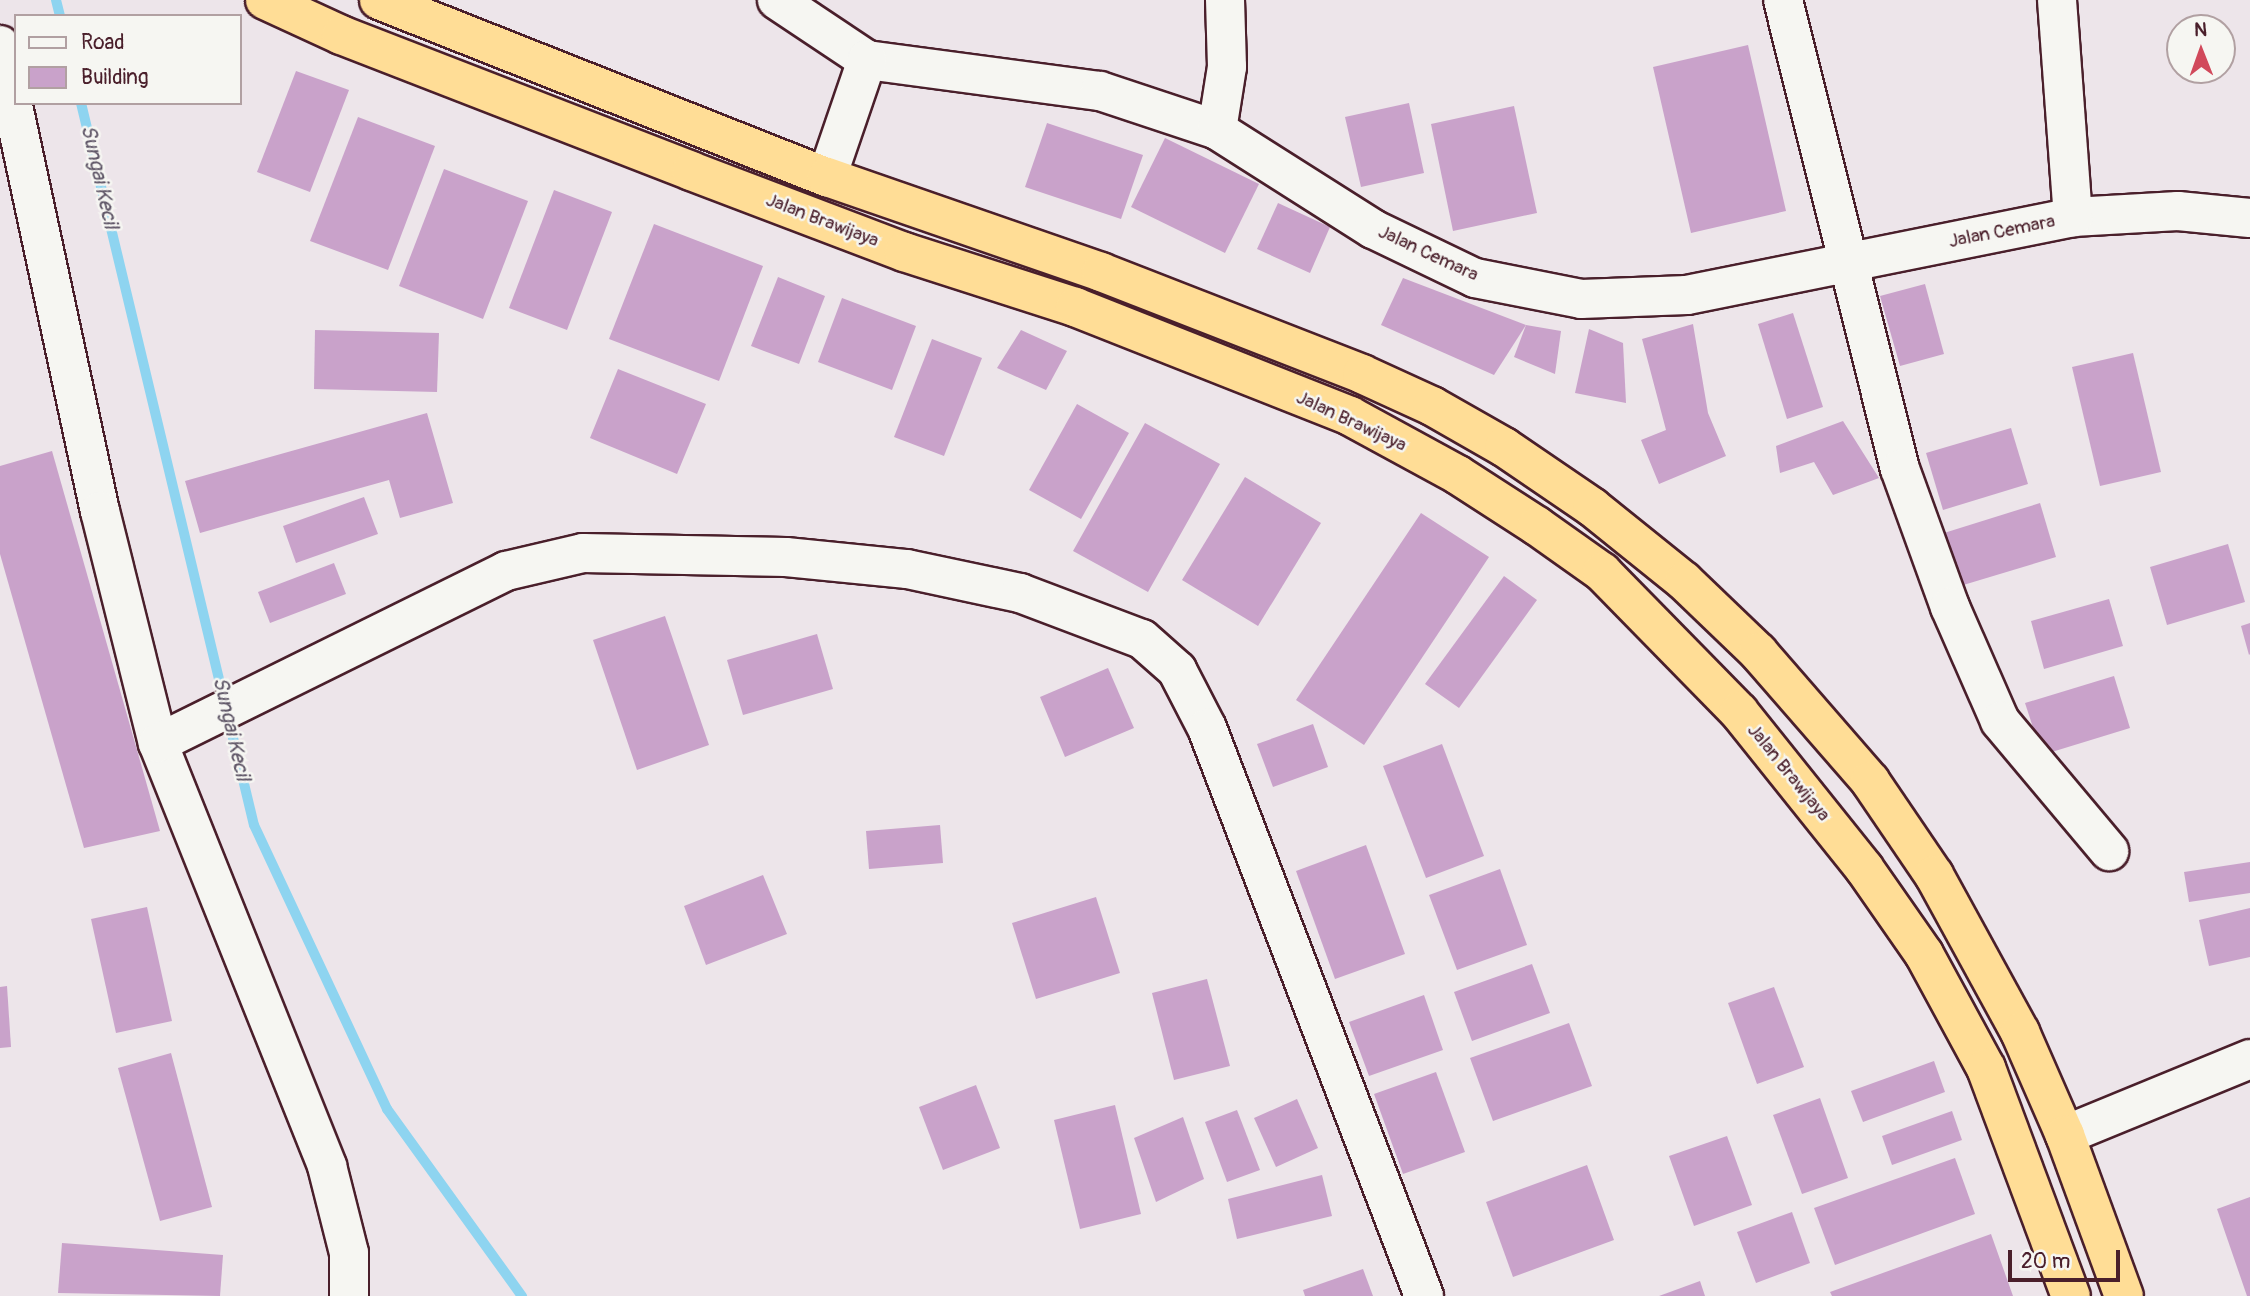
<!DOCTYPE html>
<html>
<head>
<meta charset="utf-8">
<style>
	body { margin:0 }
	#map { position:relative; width:2250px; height:1296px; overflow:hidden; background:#ede5ea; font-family:Pangolin,sans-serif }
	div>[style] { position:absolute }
	.stream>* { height:10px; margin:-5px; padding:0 5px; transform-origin:5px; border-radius:5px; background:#8ed4f0 }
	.building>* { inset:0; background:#c9a2ca }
	.roads { filter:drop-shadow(2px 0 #4a1f2b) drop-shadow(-2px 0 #4a1f2b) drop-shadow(0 2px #4a1f2b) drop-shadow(0 -2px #4a1f2b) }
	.minor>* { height:38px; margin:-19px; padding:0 19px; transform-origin:19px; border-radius:19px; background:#f6f6f2 }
	.highway>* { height:38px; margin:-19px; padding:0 19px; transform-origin:19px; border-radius:19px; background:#ffdd96 }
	span { translate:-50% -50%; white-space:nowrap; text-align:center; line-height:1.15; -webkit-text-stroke:5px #f6f6f2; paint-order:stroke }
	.street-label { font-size:19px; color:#4a1f2b }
	.water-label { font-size:21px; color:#5e5566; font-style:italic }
	.legend { position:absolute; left:14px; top:14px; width:228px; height:91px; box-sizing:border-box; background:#f6f6f2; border:2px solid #b1a0a2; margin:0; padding:9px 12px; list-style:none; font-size:21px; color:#4a1f2b }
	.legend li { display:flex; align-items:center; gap:14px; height:35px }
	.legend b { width:35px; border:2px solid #b1a0a2 }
	.north { position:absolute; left:2166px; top:14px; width:70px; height:70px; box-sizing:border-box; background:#f6f6f2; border:2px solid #b1a0a2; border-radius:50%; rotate:359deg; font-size:19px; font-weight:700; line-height:28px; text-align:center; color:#4a1f2b }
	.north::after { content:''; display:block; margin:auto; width:24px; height:32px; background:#d1495b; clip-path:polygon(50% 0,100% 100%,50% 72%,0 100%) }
	.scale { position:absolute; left:2008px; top:1250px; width:112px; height:32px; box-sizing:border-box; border:4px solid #4a1f2b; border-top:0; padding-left:9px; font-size:21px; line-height:24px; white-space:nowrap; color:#4a1f2b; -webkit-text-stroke:5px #f6f6f2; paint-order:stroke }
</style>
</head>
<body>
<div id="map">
	<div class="stream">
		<div style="left:56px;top:0;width:16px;rotate:76deg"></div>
		<div style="left:81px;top:103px;width:742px;rotate:76.53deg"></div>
		<div style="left:254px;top:825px;width:314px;rotate:64.9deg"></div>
		<div style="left:387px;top:1109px;width:231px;rotate:54.2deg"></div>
	</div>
	<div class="building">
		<div style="clip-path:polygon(1748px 45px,1786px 211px,1691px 233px,1653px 67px)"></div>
		<div style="clip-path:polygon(296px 71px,349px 90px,310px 192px,257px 172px)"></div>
		<div style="clip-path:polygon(1409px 103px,1424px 173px,1361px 187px,1345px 117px)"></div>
		<div style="clip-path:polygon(1514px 106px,1537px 213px,1453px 231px,1431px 124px)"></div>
		<div style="clip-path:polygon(358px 117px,435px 146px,388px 270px,310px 241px)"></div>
		<div style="clip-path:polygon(1047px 123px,1143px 155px,1121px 219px,1025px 187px)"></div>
		<div style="clip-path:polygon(1165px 138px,1259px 184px,1225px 253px,1131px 207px)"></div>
		<div style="clip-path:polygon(444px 169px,528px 201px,483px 319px,399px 286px)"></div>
		<div style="clip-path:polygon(554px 190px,612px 212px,567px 330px,509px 308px)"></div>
		<div style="clip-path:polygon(1278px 203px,1330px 227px,1310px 273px,1257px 249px)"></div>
		<div style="clip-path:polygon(654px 224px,763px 266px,719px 381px,609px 339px)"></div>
		<div style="clip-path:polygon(778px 277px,825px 296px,799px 364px,751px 346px)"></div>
		<div style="clip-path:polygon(1403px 278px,1526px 325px,1494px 375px,1381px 325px)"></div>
		<div style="clip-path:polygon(1925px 284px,1944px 354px,1900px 366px,1880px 296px)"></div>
		<div style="clip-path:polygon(842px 298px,916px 326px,892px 390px,818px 362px)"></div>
		<div style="clip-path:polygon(1793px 313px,1823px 407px,1787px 419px,1758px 324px)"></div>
		<div style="clip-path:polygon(1693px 324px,1708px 413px,1726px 456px,1659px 484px,1641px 440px,1666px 430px,1642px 339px)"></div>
		<div style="clip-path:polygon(1526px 325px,1561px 331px,1555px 374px,1514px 357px)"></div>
		<div style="clip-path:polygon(1589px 329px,1623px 343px,1626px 403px,1575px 393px)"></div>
		<div style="clip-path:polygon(315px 330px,439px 333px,437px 392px,314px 389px)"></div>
		<div style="clip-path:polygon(1021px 330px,1067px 351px,1046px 390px,997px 368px)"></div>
		<div style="clip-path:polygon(932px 339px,982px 358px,944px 456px,894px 437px)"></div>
		<div style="clip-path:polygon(2133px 353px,2161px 472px,2100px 486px,2072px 367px)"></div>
		<div style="clip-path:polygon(618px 369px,706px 404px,677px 474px,590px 438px)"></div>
		<div style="clip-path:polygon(1077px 404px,1129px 433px,1081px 519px,1029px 490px)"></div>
		<div style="clip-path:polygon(427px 413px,453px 503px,400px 518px,389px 480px,200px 533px,185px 481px)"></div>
		<div style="clip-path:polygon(1843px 421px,1879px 478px,1833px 495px,1814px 462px,1780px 473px,1776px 446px)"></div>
		<div style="clip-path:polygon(1145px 423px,1220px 464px,1148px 592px,1073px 551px)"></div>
		<div style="clip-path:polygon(2011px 428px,2028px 484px,1943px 510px,1926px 453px)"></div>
		<div style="clip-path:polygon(52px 451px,160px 831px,84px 848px,0 554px,0 466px)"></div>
		<div style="clip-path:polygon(1245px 477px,1321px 523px,1258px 626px,1182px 580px)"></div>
		<div style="clip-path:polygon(364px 497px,378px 534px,296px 563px,283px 526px)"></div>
		<div style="clip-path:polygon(2040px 503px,2056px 557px,1960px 586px,1944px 533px)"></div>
		<div style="clip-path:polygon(1421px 513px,1489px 557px,1364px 745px,1296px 700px)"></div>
		<div style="clip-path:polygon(2228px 544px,2245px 602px,2167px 625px,2150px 567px)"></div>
		<div style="clip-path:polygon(334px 563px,346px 594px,270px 623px,258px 592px)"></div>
		<div style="clip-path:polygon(1504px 576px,1537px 600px,1459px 708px,1425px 684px)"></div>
		<div style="clip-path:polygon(2109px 599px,2123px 646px,2044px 669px,2031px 621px)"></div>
		<div style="clip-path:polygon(665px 616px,709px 745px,637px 770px,593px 640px)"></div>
		<div style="clip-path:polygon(2250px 623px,2250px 654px,2249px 655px,2241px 626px)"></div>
		<div style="clip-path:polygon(817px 634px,833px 689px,743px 715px,727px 660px)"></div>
		<div style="clip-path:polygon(1108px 668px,1134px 728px,1065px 757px,1040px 697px)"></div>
		<div style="clip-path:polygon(2114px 676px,2130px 728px,2042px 755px,2025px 703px)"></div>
		<div style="clip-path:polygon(1313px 724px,1328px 767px,1273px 787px,1257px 744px)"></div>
		<div style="clip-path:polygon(1442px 744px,1484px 856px,1426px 878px,1383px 766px)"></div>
		<div style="clip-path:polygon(940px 825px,943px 863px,869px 869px,866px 831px)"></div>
		<div style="clip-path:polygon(1366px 845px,1405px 954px,1335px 979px,1296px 871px)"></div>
		<div style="clip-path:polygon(2250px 862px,2250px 893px,2189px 902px,2184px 872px)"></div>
		<div style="clip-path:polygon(1500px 869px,1527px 945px,1457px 970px,1429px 895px)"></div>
		<div style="clip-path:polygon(763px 875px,787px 934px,706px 965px,684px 906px)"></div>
		<div style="clip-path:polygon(1096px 897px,1120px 973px,1036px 999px,1012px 923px)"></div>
		<div style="clip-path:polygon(147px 907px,172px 1021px,116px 1033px,91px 919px)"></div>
		<div style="clip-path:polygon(2250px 908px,2250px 957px,2209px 966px,2199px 920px)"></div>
		<div style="clip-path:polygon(1532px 964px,1550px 1013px,1472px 1041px,1454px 992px)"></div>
		<div style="clip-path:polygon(1207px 979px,1230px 1066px,1174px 1080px,1152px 993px)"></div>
		<div style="clip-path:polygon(7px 986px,11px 1047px,0 1048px,0 987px)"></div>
		<div style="clip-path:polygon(1774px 987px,1804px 1067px,1757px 1084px,1728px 1003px)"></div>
		<div style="clip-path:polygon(1424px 995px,1443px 1050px,1369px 1076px,1349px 1022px)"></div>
		<div style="clip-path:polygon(1569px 1023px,1592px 1086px,1493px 1121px,1470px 1058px)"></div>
		<div style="clip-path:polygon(171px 1053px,212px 1207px,160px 1221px,118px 1068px)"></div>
		<div style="clip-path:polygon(1934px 1061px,1945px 1092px,1863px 1122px,1851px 1091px)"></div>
		<div style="clip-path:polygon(1436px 1072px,1465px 1152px,1403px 1174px,1374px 1094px)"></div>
		<div style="clip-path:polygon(976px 1085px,1000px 1148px,943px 1170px,919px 1107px)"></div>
		<div style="clip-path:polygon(1820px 1098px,1848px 1178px,1802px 1194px,1773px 1115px)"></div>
		<div style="clip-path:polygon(1297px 1099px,1318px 1148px,1276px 1167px,1254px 1118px)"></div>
		<div style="clip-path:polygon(1115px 1105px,1141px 1214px,1080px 1229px,1054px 1120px)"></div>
		<div style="clip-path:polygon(1237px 1110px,1260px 1170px,1227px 1182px,1205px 1122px)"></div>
		<div style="clip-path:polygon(1952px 1111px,1962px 1140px,1892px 1165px,1882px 1136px)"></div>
		<div style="clip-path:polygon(1183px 1117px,1204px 1179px,1156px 1202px,1134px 1138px)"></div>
		<div style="clip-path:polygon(1727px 1136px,1752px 1205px,1694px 1226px,1669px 1156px)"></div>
		<div style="clip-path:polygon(1955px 1158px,1975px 1214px,1835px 1265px,1814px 1208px)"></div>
		<div style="clip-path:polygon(1587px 1165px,1614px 1240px,1513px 1277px,1486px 1202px)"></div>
		<div style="clip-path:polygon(1322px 1175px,1332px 1216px,1237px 1239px,1228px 1199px)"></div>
		<div style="clip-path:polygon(2250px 1197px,2250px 1296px,2247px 1296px,2217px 1209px)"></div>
		<div style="clip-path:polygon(1792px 1212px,1810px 1263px,1756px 1283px,1737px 1232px)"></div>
		<div style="clip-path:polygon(1991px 1234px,2013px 1296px,1832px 1296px,1830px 1292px)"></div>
		<div style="clip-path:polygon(62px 1243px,223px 1255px,220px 1296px,58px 1293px)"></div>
		<div style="clip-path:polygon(1363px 1269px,1373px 1296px,1305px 1296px,1303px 1290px)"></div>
		<div style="clip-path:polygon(1700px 1281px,1705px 1296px,1659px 1296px)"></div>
	</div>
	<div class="roads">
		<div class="minor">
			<div style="left:777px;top:0;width:108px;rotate:33.7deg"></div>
			<div style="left:867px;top:60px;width:235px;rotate:7.6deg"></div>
			<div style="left:1100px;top:91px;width:123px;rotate:18.4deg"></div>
			<div style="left:1217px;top:130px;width:185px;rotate:32.4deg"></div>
			<div style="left:1373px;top:229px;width:113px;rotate:25.7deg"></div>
			<div style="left:1475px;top:278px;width:108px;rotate:11.2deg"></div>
			<div style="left:1581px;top:299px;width:106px;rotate:-2.2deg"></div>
			<div style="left:1687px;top:295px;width:394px;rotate:-11.4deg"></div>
			<div style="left:2073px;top:217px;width:105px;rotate:-3.3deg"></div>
			<div style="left:2178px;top:211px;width:72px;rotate:5.6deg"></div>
			<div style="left:1783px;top:0;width:483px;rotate:76deg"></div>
			<div style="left:1900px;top:469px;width:147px;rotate:70.1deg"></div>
			<div style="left:1950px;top:607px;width:124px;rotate:66.3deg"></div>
			<div style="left:2000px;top:721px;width:170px;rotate:50deg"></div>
			<div style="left:2057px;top:0;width:218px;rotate:85.8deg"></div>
			<div style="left:0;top:45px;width:477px;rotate:77.9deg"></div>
			<div style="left:100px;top:511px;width:239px;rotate:76deg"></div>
			<div style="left:158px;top:743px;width:456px;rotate:68.2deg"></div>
			<div style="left:327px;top:1166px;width:90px;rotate:75.8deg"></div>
			<div style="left:349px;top:1253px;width:43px;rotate:90deg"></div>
			<div style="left:1217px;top:130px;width:64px;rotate:-81deg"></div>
			<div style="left:1227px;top:67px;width:67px;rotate:-91.7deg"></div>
			<div style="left:827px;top:177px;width:124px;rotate:-71.1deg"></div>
			<div style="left:158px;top:743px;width:388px;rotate:-26.3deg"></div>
			<div style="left:506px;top:571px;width:79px;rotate:-13.2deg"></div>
			<div style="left:583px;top:553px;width:203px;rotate:1.1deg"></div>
			<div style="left:786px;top:557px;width:122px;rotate:5.7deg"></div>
			<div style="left:907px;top:569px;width:116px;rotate:12deg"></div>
			<div style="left:1020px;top:593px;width:130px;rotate:20.7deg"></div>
			<div style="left:1142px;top:639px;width:47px;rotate:41.5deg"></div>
			<div style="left:1177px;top:670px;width:65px;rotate:62.7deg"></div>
			<div style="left:1207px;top:728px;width:608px;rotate:69.09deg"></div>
			<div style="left:2065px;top:1135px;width:200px;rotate:-22.3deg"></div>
		</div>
		<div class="highway">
			<div style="left:265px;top:0;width:84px;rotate:24.7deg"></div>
			<div style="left:341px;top:35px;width:375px;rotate:21.2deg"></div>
			<div style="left:691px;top:171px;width:228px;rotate:20.8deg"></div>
			<div style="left:904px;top:252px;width:180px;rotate:17.8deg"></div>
			<div style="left:1075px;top:307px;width:296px;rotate:21.6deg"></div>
			<div style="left:1350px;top:416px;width:123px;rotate:28.6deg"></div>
			<div style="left:1458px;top:475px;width:94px;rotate:32.8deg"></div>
			<div style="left:1537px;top:526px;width:80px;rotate:35.3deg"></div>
			<div style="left:1602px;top:572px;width:196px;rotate:45.6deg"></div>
			<div style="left:1739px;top:712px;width:200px;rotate:51.3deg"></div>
			<div style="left:1864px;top:868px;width:105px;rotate:55.1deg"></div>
			<div style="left:1924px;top:954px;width:130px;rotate:61.5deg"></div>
			<div style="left:1986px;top:1068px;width:243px;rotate:69.6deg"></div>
			<div style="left:379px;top:0;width:482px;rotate:21.6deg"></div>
			<div style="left:827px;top:177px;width:290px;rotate:19.1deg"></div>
			<div style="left:1101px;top:272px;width:280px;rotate:21.3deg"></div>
			<div style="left:1362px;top:374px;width:77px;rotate:24.6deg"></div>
			<div style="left:1432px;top:406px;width:83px;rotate:29.7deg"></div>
			<div style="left:1504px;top:447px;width:107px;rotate:34.3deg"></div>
			<div style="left:1592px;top:507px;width:118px;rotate:38.8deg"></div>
			<div style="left:1684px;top:581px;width:103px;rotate:43.8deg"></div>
			<div style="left:1758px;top:652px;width:171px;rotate:49deg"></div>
			<div style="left:1870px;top:781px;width:114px;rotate:55.8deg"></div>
			<div style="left:1934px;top:875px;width:179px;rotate:61.3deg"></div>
			<div style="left:2020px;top:1032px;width:112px;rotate:66.4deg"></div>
			<div style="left:2065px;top:1135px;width:171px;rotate:69.9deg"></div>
		</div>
	</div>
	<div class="street-label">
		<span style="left:822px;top:221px;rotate:21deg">Jalan Brawijaya</span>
		<span style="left:2002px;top:232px;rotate:-11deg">Jalan Cemara</span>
		<span style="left:1428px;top:254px;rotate:25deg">Jalan Cemara</span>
		<span style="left:1351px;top:422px;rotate:25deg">Jalan Brawijaya</span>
		<span style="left:1788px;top:773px;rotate:51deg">Jalan Brawijaya</span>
	</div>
	<div class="water-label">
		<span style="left:99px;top:177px;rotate:77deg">Sungai Kecil</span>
		<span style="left:231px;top:729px;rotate:77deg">Sungai Kecil</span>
	</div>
	<ul class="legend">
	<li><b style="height:9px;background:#f6f6f2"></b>Road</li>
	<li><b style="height:19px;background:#c9a2ca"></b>Building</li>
	</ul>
	<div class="north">N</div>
	<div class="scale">20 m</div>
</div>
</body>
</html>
